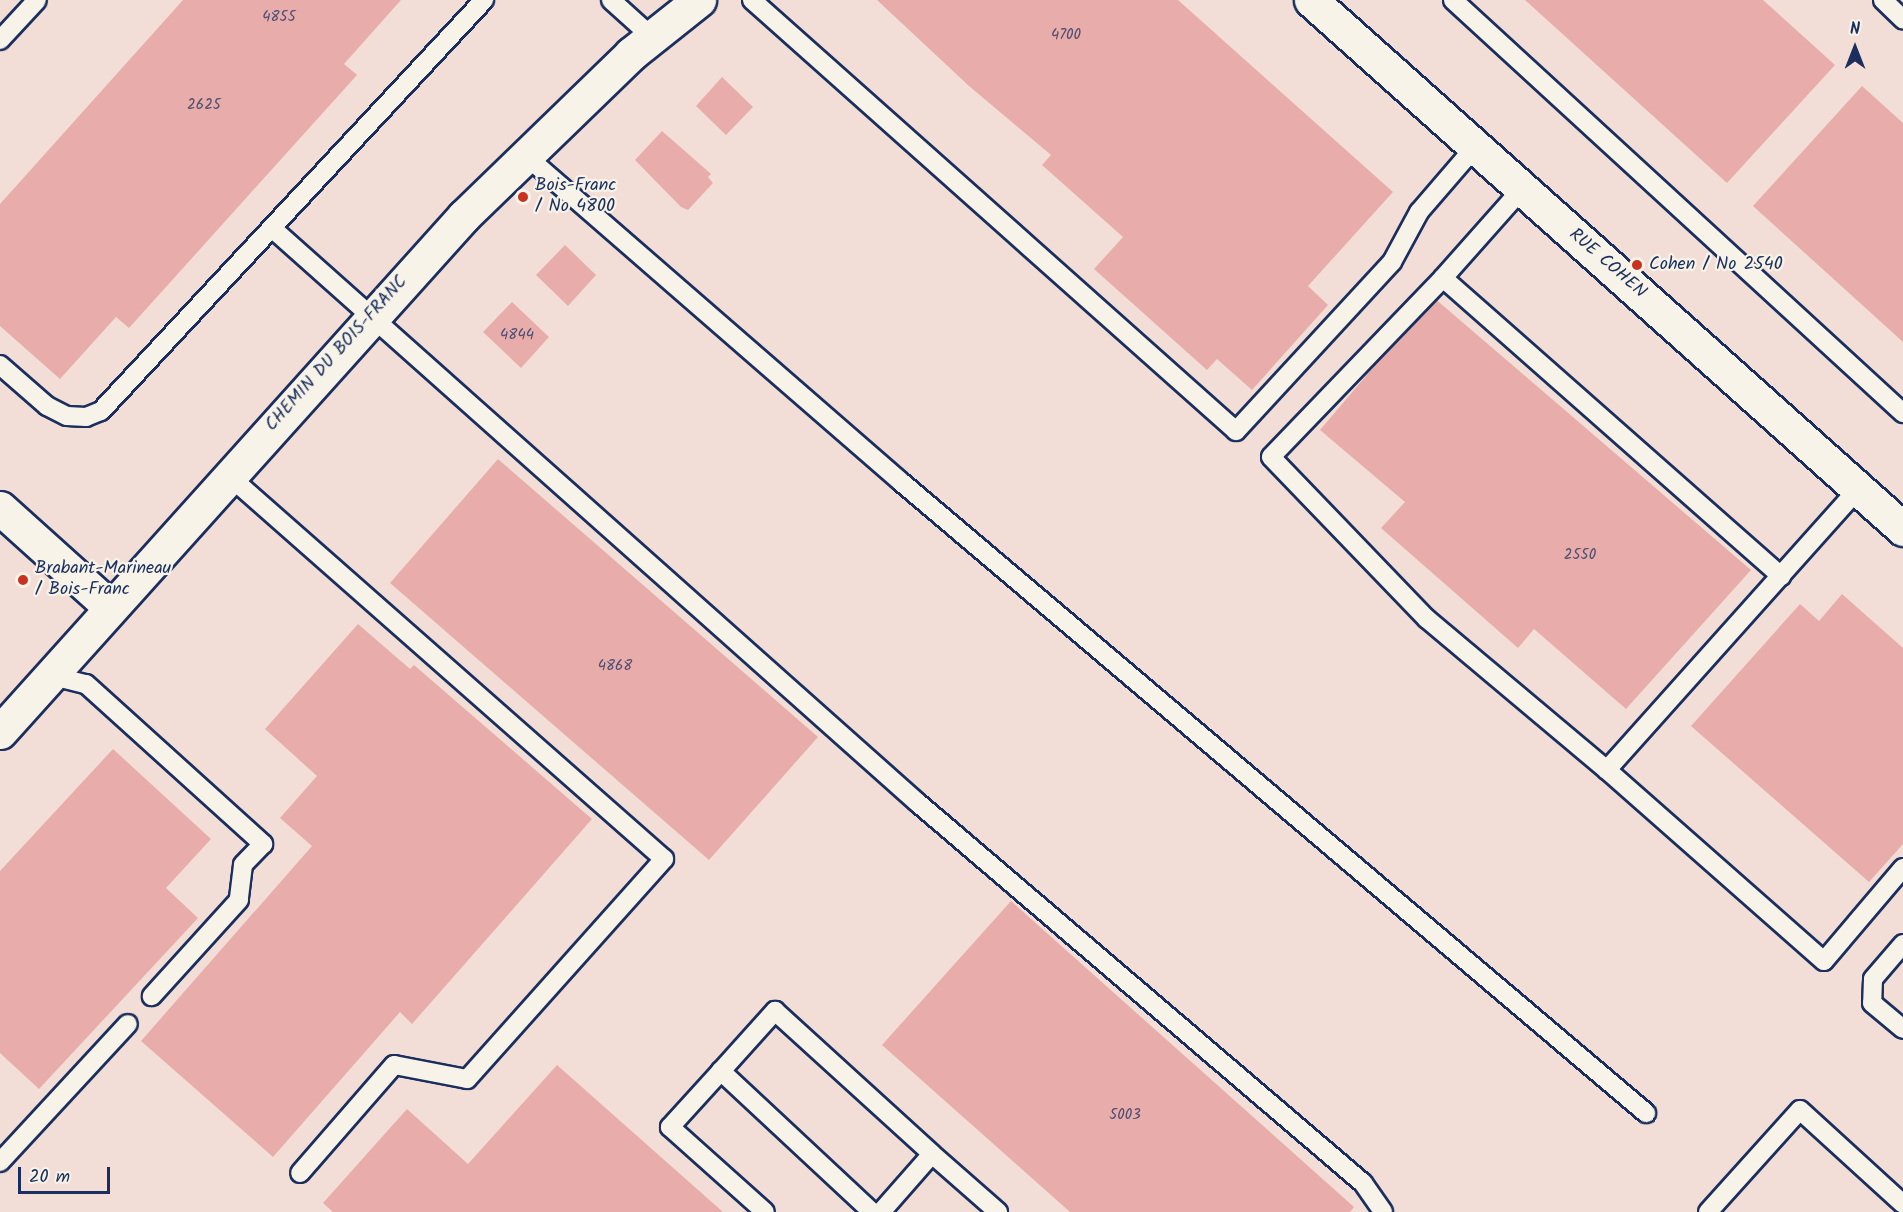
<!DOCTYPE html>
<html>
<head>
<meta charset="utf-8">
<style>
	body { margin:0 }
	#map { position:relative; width:1903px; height:1212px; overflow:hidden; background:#f7f3e8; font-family:Kalam,sans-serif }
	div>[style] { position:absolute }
	.built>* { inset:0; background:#f2ded6 }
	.building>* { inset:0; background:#e8adab }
	.roads { filter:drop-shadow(2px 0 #1b2f5e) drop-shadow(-2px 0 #1b2f5e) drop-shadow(0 2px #1b2f5e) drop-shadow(0 -2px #1b2f5e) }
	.lane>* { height:18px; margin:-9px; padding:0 9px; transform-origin:9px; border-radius:9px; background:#f7f3e8 }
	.street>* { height:33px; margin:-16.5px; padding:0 16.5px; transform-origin:16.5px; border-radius:16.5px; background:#f7f3e8 }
	.dots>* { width:16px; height:16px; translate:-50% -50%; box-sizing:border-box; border:3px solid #f7f3e8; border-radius:50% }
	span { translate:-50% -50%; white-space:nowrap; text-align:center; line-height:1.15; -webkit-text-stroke:4.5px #f7f3e8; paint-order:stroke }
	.number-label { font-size:15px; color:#4e4e71 }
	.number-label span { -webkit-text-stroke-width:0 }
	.poi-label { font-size:18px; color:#1b2f5e }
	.left { translate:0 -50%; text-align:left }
	.street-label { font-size:18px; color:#1b2f5e }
	.north { position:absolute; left:1825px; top:18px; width:60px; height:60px; -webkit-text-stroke:4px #f7f3e8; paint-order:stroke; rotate:0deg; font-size:16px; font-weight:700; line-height:24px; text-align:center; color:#1b2f5e }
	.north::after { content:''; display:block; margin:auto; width:21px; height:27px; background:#1b2f5e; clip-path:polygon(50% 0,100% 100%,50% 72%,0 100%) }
	.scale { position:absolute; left:18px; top:1167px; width:92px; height:27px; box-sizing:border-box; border:3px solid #1b2f5e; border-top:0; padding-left:8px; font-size:18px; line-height:21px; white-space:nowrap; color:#1b2f5e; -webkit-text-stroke:4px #f7f3e8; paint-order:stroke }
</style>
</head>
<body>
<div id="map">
	<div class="built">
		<div style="clip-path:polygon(0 0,1903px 0,1903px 1212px,0 1212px)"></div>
	</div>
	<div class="building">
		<div style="clip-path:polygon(183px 0,401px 0,344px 64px,357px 75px,129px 328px,116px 317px,60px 379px,0 326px,0 204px)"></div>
		<div style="clip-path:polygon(877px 0,1178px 0,1393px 192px,1308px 286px,1328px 305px,1252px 390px,1217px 359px,1207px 370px,1094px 269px,1123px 237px,1042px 165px,1051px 155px,969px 86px)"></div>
		<div style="clip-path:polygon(1525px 0,1763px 0,1835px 65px,1727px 183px)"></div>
		<div style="clip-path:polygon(722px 77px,753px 107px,726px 135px,696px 106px)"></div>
		<div style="clip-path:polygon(1862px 86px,1903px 123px,1903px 342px,1753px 206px)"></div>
		<div style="clip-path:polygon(662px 131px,711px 174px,708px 177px,713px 183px,688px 210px,681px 207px,635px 160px)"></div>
		<div style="clip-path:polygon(565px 245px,596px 275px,568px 306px,536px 275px)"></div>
		<div style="clip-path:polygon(1433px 297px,1751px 570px,1626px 709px,1534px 629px,1518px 648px,1381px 528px,1405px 502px,1320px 430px)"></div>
		<div style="clip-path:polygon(512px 302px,549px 337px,521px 368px,483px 332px)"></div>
		<div style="clip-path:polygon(498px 459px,818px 737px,709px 860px,390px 583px)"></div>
		<div style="clip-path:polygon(1842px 594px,1903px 648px,1903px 844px,1869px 882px,1691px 726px,1800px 604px,1819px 621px)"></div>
		<div style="clip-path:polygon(358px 624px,410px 669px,414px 665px,592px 819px,412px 1024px,400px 1012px,273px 1157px,141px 1041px,312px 846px,280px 818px,317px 776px,265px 729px)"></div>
		<div style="clip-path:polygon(113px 749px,211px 839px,166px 888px,198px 918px,39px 1089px,0 1053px,0 871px)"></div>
		<div style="clip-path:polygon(1011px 901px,1354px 1207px,1350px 1212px,1070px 1212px,882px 1045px)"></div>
		<div style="clip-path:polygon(557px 1065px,723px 1212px,333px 1212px,323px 1203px,407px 1109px,468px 1164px)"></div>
	</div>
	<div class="roads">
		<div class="lane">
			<div style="left:611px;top:0;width:55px;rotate:42.1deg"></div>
			<div style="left:752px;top:0;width:648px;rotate:41.68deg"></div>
			<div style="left:1236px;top:431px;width:230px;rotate:-47.3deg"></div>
			<div style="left:1392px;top:262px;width:57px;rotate:-61.6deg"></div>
			<div style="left:1419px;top:212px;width:86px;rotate:-49.3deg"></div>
			<div style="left:1453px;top:0;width:611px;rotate:42.55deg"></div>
			<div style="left:1883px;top:0;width:28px;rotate:44deg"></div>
			<div style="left:0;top:40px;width:54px;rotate:-47.2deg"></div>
			<div style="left:525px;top:155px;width:497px;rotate:41deg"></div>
			<div style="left:900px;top:481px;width:978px;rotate:40.27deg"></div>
			<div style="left:1521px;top:190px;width:118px;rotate:131.6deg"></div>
			<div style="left:1443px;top:278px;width:248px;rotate:133.9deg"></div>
			<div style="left:1271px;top:457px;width:225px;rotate:46.1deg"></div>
			<div style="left:1427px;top:619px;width:235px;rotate:40deg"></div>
			<div style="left:273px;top:229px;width:863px;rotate:41.67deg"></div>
			<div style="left:918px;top:803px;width:585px;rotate:40.5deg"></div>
			<div style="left:1363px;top:1183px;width:35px;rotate:55deg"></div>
			<div style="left:1443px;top:278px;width:451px;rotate:41.4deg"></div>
			<div style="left:0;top:365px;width:62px;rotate:41.1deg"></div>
			<div style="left:47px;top:406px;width:22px;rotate:27deg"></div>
			<div style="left:67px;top:416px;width:19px;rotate:3deg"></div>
			<div style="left:86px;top:417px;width:16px;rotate:-22deg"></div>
			<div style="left:101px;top:411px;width:562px;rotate:-47.02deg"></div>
			<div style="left:228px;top:475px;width:581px;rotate:41.37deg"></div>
			<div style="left:664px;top:859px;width:295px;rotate:131.8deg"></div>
			<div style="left:467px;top:1079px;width:74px;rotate:-169.1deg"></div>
			<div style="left:394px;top:1065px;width:143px;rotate:131deg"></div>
			<div style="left:1858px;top:489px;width:377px;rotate:131.8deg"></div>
			<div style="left:1607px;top:770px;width:289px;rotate:41.4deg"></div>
			<div style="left:1824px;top:961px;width:122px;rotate:-49.7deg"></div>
			<div style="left:49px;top:675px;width:38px;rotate:14deg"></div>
			<div style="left:86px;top:684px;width:239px;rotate:42.1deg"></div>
			<div style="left:263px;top:844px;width:29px;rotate:134deg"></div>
			<div style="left:243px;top:865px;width:35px;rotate:97deg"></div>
			<div style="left:239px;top:900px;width:130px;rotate:132.2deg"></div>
			<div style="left:1903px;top:944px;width:46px;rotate:130.6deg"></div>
			<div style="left:1873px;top:979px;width:24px;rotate:92deg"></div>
			<div style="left:1872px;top:1003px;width:40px;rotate:40deg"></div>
			<div style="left:721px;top:1071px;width:76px;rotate:132.3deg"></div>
			<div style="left:670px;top:1127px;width:127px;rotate:41.8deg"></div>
			<div style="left:0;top:1162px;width:188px;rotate:-47.2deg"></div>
			<div style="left:872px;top:1212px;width:207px;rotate:-137deg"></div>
			<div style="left:721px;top:1071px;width:81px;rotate:-48deg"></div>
			<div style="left:775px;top:1011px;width:212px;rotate:42.3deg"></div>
			<div style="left:881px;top:1212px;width:77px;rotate:-48.7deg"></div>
			<div style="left:932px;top:1154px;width:88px;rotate:41.3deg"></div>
			<div style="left:1708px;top:1212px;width:137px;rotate:-48deg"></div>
			<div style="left:1800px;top:1110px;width:139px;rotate:42.4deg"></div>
		</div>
		<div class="street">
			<div style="left:1311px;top:0;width:794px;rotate:41.78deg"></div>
			<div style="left:0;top:508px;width:147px;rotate:42deg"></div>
			<div style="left:0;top:732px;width:694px;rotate:-48.04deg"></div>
			<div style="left:464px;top:216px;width:233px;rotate:-44.1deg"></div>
			<div style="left:631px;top:54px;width:87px;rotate:-38.5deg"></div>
		</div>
	</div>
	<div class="dots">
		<div style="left:523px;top:197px;background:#c8321e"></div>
		<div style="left:1637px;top:265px;background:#c8321e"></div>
		<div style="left:23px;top:580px;background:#c8321e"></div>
	</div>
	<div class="number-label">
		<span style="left:279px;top:18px">4855</span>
		<span style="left:1066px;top:36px">4700</span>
		<span style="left:204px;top:106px">2625</span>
		<span style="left:517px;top:336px">4844</span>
		<span style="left:1580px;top:556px">2550</span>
		<span style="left:615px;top:667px">4868</span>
		<span style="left:1125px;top:1116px">5003</span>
	</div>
	<div class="poi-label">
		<span class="left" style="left:535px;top:197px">Bois-Franc<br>/ No 4800</span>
		<span class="left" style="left:1649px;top:265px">Cohen / No 2540</span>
		<span class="left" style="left:35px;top:580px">Brabant-Marineau<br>/ Bois-Franc</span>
	</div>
	<div class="street-label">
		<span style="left:1607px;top:264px;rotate:41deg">RUE COHEN</span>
		<span style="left:337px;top:354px;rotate:-48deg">CHEMIN DU BOIS-FRANC</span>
	</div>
	<div class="north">N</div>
	<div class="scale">20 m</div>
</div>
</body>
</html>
